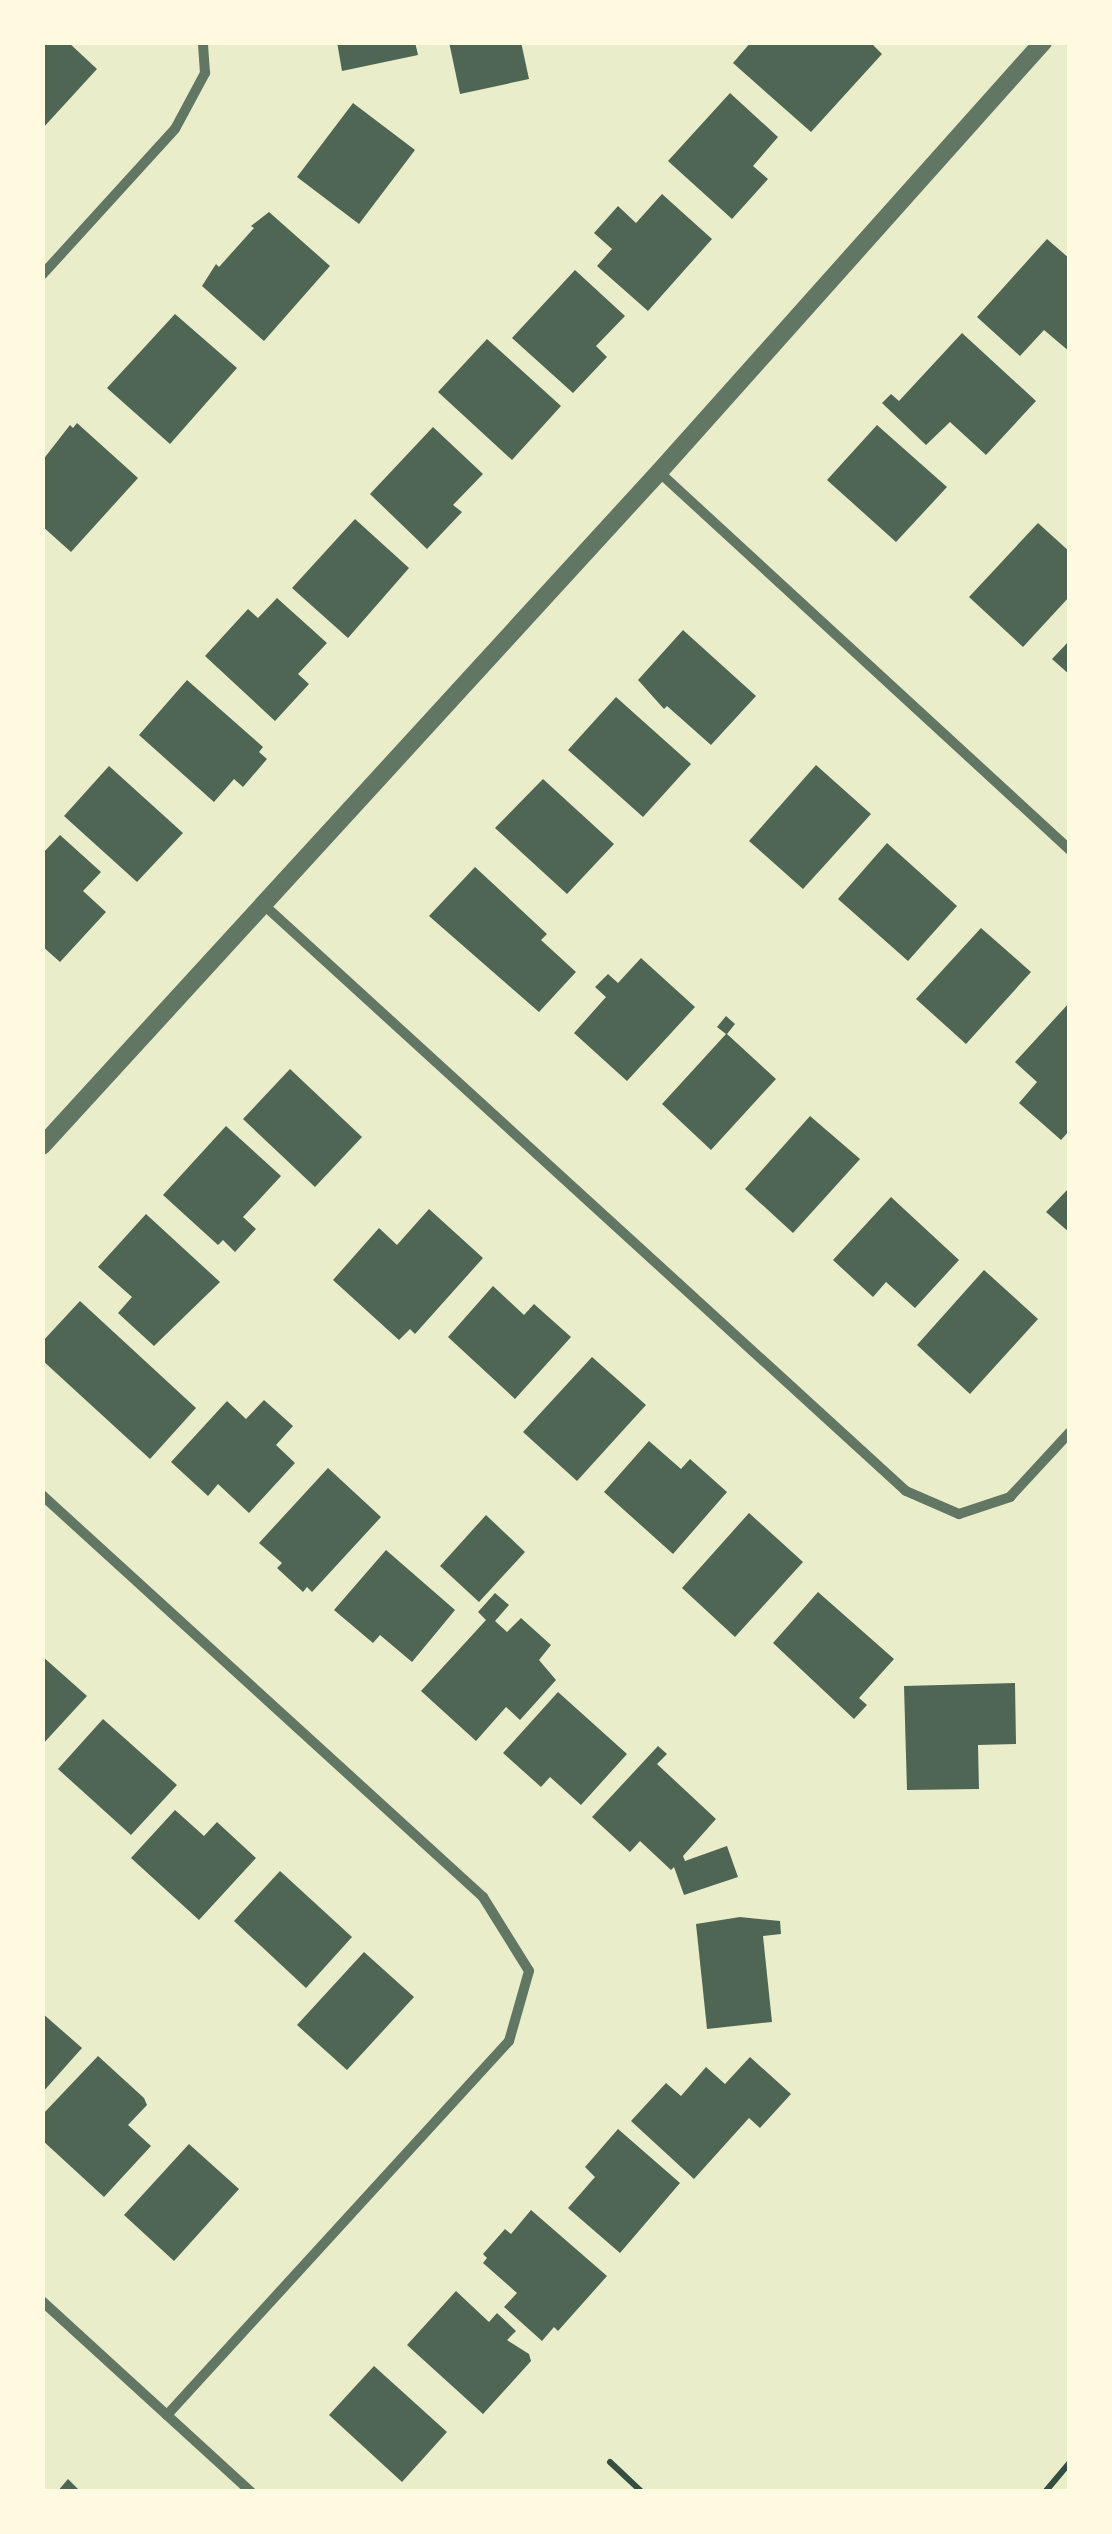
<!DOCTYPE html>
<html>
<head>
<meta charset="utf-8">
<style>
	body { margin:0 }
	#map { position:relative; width:1112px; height:2534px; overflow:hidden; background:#e9edc9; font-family:"Open Sans",sans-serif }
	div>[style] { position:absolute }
	.building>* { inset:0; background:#4f6655 }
	.path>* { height:6px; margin:-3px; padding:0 3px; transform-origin:3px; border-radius:3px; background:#344e41 }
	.minor>* { height:10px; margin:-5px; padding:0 5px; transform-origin:5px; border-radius:5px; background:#617663 }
	.tertiary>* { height:18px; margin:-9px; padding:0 9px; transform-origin:9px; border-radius:9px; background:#617663 }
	span { translate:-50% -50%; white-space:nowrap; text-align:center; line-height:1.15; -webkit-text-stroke:8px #fefae0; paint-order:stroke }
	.frame { position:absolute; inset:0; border:45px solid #fefae0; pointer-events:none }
</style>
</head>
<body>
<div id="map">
	<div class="building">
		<div style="clip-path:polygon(42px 42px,68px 42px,97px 69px,42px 129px)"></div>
		<div style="clip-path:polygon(337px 42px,415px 42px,418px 55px,342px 71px)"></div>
		<div style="clip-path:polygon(449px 42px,521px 42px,529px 79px,460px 94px)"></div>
		<div style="clip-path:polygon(751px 42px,870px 42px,882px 54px,811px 132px,733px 63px)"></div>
		<div style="clip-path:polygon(730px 93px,778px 137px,753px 166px,768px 179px,732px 219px,668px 161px)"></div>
		<div style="clip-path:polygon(353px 103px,415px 150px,359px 224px,297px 177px)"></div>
		<div style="clip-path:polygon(662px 194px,712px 239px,648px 311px,597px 266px,612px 249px,594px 233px,618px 206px,636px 223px)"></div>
		<div style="clip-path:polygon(269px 212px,330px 266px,264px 341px,202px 286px,216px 264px,219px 267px,254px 228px,251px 226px)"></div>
		<div style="clip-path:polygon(1047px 239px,1070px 259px,1070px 352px,1044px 330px,1020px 356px,977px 317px)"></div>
		<div style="clip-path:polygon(575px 270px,625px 316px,596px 346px,607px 357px,573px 393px,512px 338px)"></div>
		<div style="clip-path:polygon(175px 314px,237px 368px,170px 444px,107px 388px)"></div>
		<div style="clip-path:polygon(962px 333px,1036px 401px,986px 455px,950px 422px,926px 445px,882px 403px,891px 394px,899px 401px)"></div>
		<div style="clip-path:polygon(487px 339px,561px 406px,512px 460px,438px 392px)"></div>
		<div style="clip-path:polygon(77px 423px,138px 478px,71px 552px,42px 526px,42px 461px,70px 425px,73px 428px)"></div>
		<div style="clip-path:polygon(877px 425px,947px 487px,896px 542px,827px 480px)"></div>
		<div style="clip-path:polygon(433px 427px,483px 474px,453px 505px,462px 512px,427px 549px,370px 494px)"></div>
		<div style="clip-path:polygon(355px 519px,409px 568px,348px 638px,292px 588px)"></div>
		<div style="clip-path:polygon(1038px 523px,1070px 552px,1070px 596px,1023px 647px,969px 597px)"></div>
		<div style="clip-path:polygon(277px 598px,327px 643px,298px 674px,309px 684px,275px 721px,205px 656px,248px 609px,258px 618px)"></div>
		<div style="clip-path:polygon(683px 630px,756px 696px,711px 745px,667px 706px,664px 709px,638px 680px)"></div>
		<div style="clip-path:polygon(1070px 640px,1070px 675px,1052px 659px)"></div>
		<div style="clip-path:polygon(187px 680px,263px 747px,259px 752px,267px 759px,243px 787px,234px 779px,214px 802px,139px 735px)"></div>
		<div style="clip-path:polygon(616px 697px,691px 764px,643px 817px,568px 750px)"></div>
		<div style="clip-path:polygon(816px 765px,871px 814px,803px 889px,749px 841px)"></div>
		<div style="clip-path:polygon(109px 766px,183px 833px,137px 882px,64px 816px)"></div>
		<div style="clip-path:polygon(543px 779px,614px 844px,567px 894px,495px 828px)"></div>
		<div style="clip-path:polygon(60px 835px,101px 872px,83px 891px,106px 912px,60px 962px,42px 946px,42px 854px)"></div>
		<div style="clip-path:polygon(887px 843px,957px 906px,908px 961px,838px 899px)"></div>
		<div style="clip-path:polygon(475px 867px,547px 934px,541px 940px,576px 972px,539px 1012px,429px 916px)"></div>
		<div style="clip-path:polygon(981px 928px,1031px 972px,966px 1044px,916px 999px)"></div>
		<div style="clip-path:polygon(641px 958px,695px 1007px,627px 1081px,574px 1033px,606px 997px,595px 987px,608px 974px,618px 983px)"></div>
		<div style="clip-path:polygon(1070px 1002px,1070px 1130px,1061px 1140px,1019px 1103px,1037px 1082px,1015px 1062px)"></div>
		<div style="clip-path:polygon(726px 1016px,735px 1024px,727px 1034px,776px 1079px,711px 1150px,662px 1104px,726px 1034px,717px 1027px)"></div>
		<div style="clip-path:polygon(290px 1069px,362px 1137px,315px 1187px,243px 1119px)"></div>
		<div style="clip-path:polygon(810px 1116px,860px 1159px,793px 1233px,745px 1189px)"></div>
		<div style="clip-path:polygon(226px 1126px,281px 1176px,243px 1217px,256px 1229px,235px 1252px,223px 1240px,218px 1245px,163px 1195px)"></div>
		<div style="clip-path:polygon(1070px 1187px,1070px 1233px,1046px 1212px)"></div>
		<div style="clip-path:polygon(891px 1197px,959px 1260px,915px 1308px,886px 1282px,873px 1297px,833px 1260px)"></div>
		<div style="clip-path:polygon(429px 1209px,483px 1258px,415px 1334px,410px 1329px,399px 1340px,333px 1280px,379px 1228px,397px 1245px)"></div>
		<div style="clip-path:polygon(146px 1214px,220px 1282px,154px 1346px,118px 1313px,132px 1297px,98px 1267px)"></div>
		<div style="clip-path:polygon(984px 1270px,1038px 1319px,970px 1394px,917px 1345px)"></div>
		<div style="clip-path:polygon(493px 1286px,524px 1315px,534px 1304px,571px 1337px,515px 1399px,448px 1337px)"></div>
		<div style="clip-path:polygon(80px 1301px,196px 1408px,150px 1459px,42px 1360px,42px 1342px)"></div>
		<div style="clip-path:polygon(592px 1357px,646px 1405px,577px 1481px,523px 1432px)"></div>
		<div style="clip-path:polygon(264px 1400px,293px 1426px,276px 1445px,295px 1463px,249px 1513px,218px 1484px,208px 1496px,171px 1462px,227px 1401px,246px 1419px)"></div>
		<div style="clip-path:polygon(649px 1441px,681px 1469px,690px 1459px,727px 1492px,673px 1554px,604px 1492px)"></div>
		<div style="clip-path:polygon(328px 1468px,381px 1517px,312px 1592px,307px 1587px,303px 1592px,277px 1568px,282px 1563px,259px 1543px)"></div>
		<div style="clip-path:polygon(749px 1513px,803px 1562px,735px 1637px,682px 1588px)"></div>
		<div style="clip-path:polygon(486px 1515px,525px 1552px,479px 1602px,440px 1566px)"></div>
		<div style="clip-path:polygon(386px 1550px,455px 1610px,412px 1662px,380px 1635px,373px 1643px,334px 1610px)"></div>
		<div style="clip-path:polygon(818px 1592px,894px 1659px,859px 1698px,867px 1705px,854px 1719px,773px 1643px)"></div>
		<div style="clip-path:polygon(495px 1593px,509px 1605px,495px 1621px,507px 1632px,521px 1618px,551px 1645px,539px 1660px,556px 1680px,520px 1720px,506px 1707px,476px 1741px,421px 1691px,486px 1620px,478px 1612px)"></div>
		<div style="clip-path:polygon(42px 1656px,87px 1696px,42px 1745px)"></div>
		<div style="clip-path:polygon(1015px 1683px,1016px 1744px,978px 1745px,979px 1789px,907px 1790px,904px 1686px)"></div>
		<div style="clip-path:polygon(558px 1692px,627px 1754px,581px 1805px,550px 1777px,541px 1787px,503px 1753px)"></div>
		<div style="clip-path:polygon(103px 1719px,177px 1785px,131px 1835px,58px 1769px)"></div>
		<div style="clip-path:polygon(658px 1746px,667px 1754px,657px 1764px,716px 1819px,683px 1856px,685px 1861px,727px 1846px,738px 1877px,684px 1895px,674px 1867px,671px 1870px,640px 1841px,630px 1852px,592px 1817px)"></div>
		<div style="clip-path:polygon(175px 1810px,204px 1836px,217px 1822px,256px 1858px,199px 1920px,131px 1858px)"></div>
		<div style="clip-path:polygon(280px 1871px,352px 1937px,306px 1988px,234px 1921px)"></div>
		<div style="clip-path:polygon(740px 1917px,780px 1921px,781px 1934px,763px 1936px,772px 2022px,707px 2029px,696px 1924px)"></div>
		<div style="clip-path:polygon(364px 1952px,414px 1997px,347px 2070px,297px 2025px)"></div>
		<div style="clip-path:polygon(42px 2013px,82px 2048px,42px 2093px)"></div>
		<div style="clip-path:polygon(98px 2056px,144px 2098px,147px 2105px,128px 2125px,151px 2146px,104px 2197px,42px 2140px,42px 2115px)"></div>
		<div style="clip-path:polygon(750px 2057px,791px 2094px,760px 2128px,749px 2118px,694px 2179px,631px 2121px,666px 2083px,681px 2096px,706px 2067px,725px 2084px)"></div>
		<div style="clip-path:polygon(618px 2129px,680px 2183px,620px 2253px,568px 2208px,595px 2177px,585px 2167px)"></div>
		<div style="clip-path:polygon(189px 2144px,239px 2189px,174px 2261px,124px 2215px)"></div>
		<div style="clip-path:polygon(531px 2210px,607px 2276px,558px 2331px,554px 2327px,542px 2341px,504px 2307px,517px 2293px,483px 2263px,487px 2258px,483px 2254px,505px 2229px,511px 2234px)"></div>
		<div style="clip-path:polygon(456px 2291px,489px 2322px,497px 2313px,516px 2331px,507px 2340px,529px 2354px,531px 2361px,483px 2414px,407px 2345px)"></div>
		<div style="clip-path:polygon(374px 2366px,447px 2432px,402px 2482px,329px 2415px)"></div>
		<div style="clip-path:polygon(68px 2479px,81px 2492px,57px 2492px)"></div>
	</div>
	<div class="path">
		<div style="left:610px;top:2462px;width:44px;rotate:43.2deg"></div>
		<div style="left:1045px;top:2492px;width:39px;rotate:-50deg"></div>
	</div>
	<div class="minor">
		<div style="left:42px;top:275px;width:197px;rotate:-47.7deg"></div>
		<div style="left:175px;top:129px;width:64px;rotate:-61.8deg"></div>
		<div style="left:205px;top:73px;width:31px;rotate:-94deg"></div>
		<div style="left:659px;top:472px;width:558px;rotate:42.6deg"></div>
		<div style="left:264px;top:905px;width:869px;rotate:42.39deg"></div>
		<div style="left:906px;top:1491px;width:58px;rotate:23.5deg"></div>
		<div style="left:959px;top:1514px;width:54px;rotate:-18.4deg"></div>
		<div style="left:1010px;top:1497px;width:88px;rotate:-47.3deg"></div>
		<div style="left:42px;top:1495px;width:597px;rotate:42.35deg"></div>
		<div style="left:483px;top:1897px;width:87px;rotate:58.1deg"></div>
		<div style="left:529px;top:1971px;width:73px;rotate:105.9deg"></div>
		<div style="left:509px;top:2041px;width:507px;rotate:132.44deg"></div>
		<div style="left:42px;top:2301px;width:283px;rotate:42.4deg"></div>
	</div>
	<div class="tertiary">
		<div style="left:42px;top:1146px;width:914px;rotate:-47.53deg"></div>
		<div style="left:659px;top:472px;width:577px;rotate:-48.23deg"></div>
	</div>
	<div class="frame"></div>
</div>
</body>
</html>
